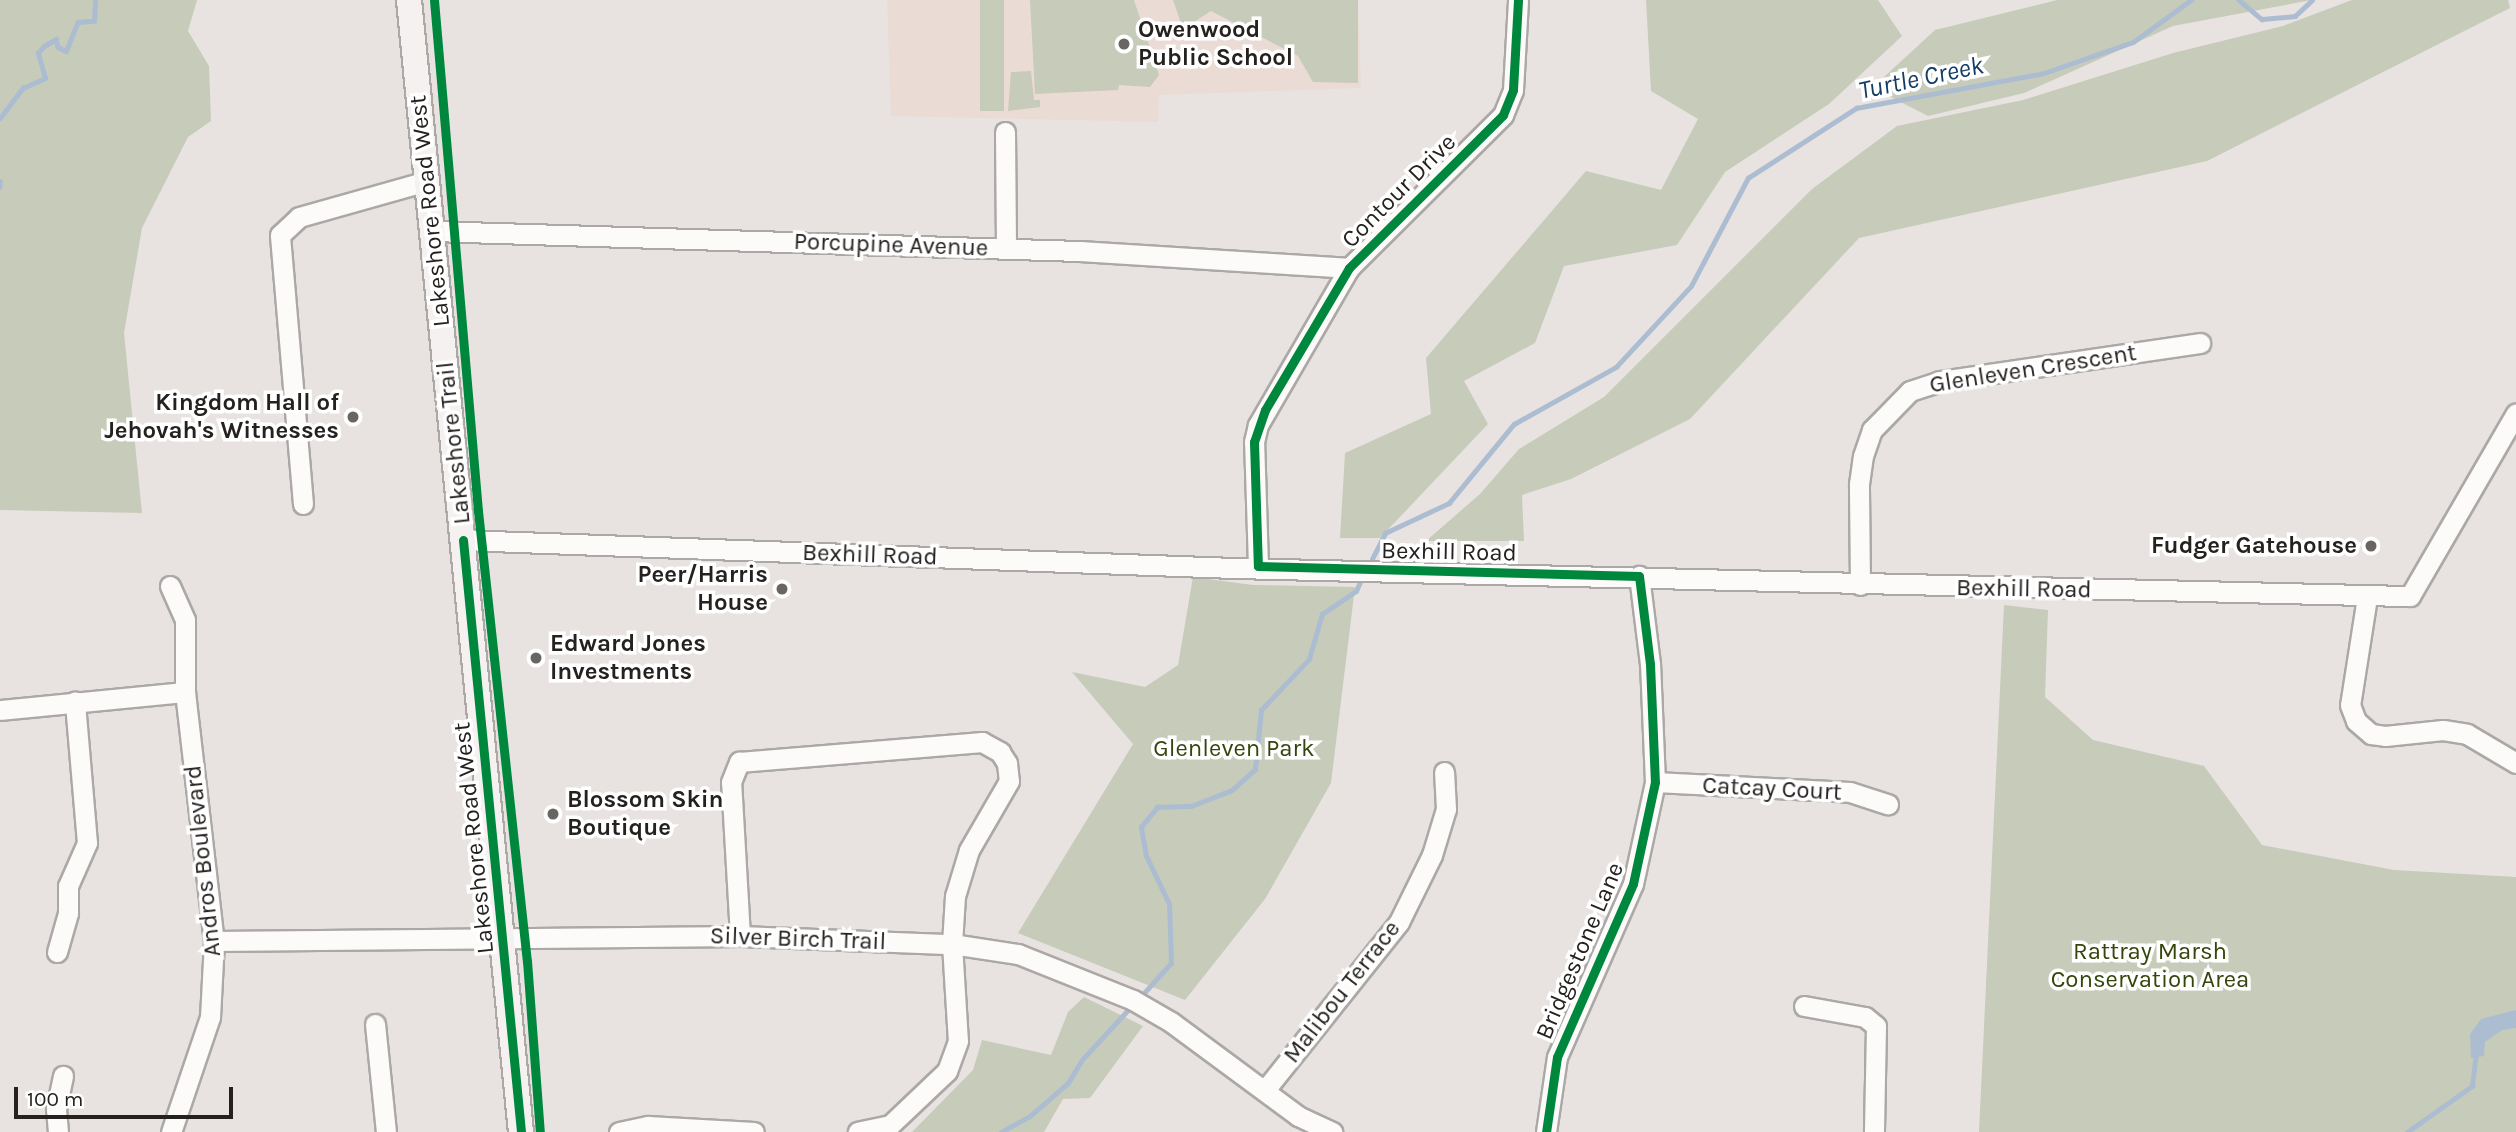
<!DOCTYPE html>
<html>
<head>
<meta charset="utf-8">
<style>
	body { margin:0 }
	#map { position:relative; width:2516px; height:1132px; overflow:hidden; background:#e8e3e1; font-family:Karla,sans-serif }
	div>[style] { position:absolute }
	.education>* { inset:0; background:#ebdbd5 }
	.green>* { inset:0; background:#c7cbba }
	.water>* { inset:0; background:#acbdd2 }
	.stream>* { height:4.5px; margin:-2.25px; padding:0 2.25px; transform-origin:2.25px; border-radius:2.25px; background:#acbdd2 }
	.roads { filter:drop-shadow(2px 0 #aba8a6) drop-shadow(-2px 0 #aba8a6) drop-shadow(0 2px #aba8a6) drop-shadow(0 -2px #aba8a6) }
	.minor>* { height:19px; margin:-9.5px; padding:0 9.5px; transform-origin:9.5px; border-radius:9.5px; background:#fcfbfa }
	.major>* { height:24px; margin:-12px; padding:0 12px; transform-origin:12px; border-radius:12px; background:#f6f1f1 }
	.cycleway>* { height:9px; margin:-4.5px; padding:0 4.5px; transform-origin:4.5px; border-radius:4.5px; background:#00873e }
	.dots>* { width:19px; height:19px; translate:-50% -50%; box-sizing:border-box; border:4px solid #fff; border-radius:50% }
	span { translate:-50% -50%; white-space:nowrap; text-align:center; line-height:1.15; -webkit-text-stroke:7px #fff; paint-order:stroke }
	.poi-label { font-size:24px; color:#24211f; font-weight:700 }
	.left { translate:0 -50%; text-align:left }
	.right { translate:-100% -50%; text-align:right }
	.street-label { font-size:24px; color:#24211f }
	.park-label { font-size:24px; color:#34460c }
	.water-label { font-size:26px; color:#143d65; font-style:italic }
	.scale { position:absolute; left:14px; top:1087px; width:219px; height:32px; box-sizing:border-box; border:4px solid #24211f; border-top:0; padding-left:9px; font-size:21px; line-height:24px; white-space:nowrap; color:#24211f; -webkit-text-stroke:5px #fff; paint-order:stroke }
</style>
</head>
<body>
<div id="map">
	<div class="education">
		<div style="clip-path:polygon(887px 0,1358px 0,1361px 88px,1159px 95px,1158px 122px,891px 116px)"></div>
	</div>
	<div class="green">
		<div style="clip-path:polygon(0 0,197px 0,188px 31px,209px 66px,211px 121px,188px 137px,142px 228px,124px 333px,142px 513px,0 510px)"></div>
		<div style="clip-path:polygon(980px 0,1004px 0,1004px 111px,980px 111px)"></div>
		<div style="clip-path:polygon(1030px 0,1134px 0,1159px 75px,1150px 87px,1119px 85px,1118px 90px,1035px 94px)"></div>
		<div style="clip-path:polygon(1173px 0,1358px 0,1358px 83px,1313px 82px,1298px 56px,1211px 11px,1183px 29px)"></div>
		<div style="clip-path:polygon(1646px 0,1878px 0,1902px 36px,1829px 104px,1725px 172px,1677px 245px,1564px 266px,1535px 343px,1464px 381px,1488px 424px,1380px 538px,1340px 538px,1345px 453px,1431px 414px,1426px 358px,1586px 171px,1661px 190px,1698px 119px,1651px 91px)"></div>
		<div style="clip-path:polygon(2057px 0,2312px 0,2173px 26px,2024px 93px,1928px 116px,1883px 93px,1884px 77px,1935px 30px)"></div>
		<div style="clip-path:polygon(2352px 0,2508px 0,2510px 8px,2207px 161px,1859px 238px,1690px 419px,1571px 479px,1522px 495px,1524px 541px,1426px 541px,1480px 494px,1519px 449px,1604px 397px,1812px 189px,1897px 126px,2023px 100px,2173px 53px,2283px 26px)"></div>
		<div style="clip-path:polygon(1031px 71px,1034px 100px,1040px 100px,1040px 107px,1008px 111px,1011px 72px)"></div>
		<div style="clip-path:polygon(1193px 577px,1253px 585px,1355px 587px,1331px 783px,1265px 899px,1185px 1000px,1018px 933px,1133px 744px,1072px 672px,1145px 687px,1178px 665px)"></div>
		<div style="clip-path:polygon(2004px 605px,2048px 610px,2045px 697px,2093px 740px,2204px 766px,2262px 845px,2394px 870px,2516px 877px,2516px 1132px,1979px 1132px)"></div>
		<div style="clip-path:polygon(1084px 997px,1143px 1026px,1090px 1098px,1063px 1099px,1044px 1132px,912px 1132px,973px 1070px,982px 1040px,1051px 1055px,1068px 1012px)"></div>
	</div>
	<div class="water">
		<div style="clip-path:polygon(2516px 1010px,2516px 1028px,2502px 1030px,2485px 1042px,2484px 1056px,2471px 1058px,2470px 1034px,2481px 1019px)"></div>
	</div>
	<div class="stream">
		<div style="left:2239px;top:0;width:30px;rotate:40deg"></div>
		<div style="left:2262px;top:19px;width:33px;rotate:-5deg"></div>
		<div style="left:2295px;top:16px;width:23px;rotate:-43deg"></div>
		<div style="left:0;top:118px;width:38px;rotate:-53deg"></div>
		<div style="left:23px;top:88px;width:24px;rotate:-24deg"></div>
		<div style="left:45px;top:78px;width:26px;rotate:-106deg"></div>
		<div style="left:38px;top:53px;width:9px;rotate:-49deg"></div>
		<div style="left:44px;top:46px;width:14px;rotate:-30deg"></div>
		<div style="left:56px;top:39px;width:8px;rotate:76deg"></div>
		<div style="left:58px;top:47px;width:9px;rotate:27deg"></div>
		<div style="left:66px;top:51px;width:31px;rotate:-68deg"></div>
		<div style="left:78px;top:22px;width:16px;rotate:-4deg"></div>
		<div style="left:94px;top:21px;width:21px;rotate:-87deg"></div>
		<div style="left:0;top:181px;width:6px;rotate:90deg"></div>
		<div style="left:1372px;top:559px;width:29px;rotate:-63deg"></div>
		<div style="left:1385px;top:533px;width:71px;rotate:-25.1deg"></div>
		<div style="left:1449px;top:503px;width:102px;rotate:-50.6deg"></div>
		<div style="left:1514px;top:424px;width:117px;rotate:-29.2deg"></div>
		<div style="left:1616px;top:367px;width:110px;rotate:-47.2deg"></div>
		<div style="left:1691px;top:286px;width:122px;rotate:-62.2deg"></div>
		<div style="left:1748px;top:178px;width:129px;rotate:-32.9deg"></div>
		<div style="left:1856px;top:108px;width:191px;rotate:-10.5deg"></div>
		<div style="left:2044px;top:73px;width:94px;rotate:-19.2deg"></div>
		<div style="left:2133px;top:42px;width:72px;rotate:-35.9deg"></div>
		<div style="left:1144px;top:993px;width:40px;rotate:-48deg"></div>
		<div style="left:1171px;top:963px;width:59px;rotate:-91.9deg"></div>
		<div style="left:1169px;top:904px;width:53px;rotate:-115.6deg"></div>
		<div style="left:1146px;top:856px;width:29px;rotate:-100deg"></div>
		<div style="left:1141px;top:827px;width:26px;rotate:-51deg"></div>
		<div style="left:1157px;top:807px;width:34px;rotate:-2deg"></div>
		<div style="left:1191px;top:806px;width:44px;rotate:-21.3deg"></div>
		<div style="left:1232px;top:790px;width:31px;rotate:-42deg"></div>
		<div style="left:1255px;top:769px;width:59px;rotate:-84.2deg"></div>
		<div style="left:1261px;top:710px;width:70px;rotate:-46.7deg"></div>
		<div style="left:1309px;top:659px;width:47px;rotate:-73.9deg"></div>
		<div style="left:1322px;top:614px;width:41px;rotate:-34.1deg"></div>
		<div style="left:1356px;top:591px;width:10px;rotate:-66deg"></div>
		<div style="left:1001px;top:1132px;width:33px;rotate:-29deg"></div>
		<div style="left:1030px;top:1116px;width:50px;rotate:-41deg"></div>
		<div style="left:1068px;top:1083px;width:26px;rotate:-59deg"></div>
		<div style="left:1081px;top:1061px;width:68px;rotate:-47.4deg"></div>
		<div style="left:2407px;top:1132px;width:80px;rotate:-35.3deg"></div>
		<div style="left:2472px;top:1086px;width:34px;rotate:-83deg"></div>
	</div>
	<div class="roads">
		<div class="minor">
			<div style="left:1005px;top:132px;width:117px;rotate:89.5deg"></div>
			<div style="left:432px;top:231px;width:649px;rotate:1.77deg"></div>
			<div style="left:1081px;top:251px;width:269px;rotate:3.6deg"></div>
			<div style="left:303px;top:504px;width:270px;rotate:-94.9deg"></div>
			<div style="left:280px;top:235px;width:26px;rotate:-43deg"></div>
			<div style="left:299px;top:217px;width:133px;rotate:-15.7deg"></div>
			<div style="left:463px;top:540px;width:773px;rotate:2.08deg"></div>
			<div style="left:1235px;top:568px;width:1175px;rotate:1.37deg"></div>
			<div style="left:2410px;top:596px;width:211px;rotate:-59.9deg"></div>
			<div style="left:1258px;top:566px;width:124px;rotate:-91.8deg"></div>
			<div style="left:1254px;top:442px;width:17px;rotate:-77deg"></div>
			<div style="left:1258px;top:425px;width:181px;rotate:-59.9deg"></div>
			<div style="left:1349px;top:268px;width:217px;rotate:-44.8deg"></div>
			<div style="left:1503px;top:115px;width:27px;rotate:-68deg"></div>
			<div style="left:1513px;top:90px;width:90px;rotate:-86.8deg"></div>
			<div style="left:1860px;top:585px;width:101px;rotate:-90.6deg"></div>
			<div style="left:1859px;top:484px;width:28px;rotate:-82deg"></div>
			<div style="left:1863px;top:456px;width:28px;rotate:-71deg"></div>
			<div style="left:1872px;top:430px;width:54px;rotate:-45.7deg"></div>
			<div style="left:1910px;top:391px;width:32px;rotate:-18deg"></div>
			<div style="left:1940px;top:381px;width:263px;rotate:-8.3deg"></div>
			<div style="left:170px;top:586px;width:37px;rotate:66deg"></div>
			<div style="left:185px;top:620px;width:72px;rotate:90deg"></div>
			<div style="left:185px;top:692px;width:251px;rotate:83.4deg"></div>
			<div style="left:214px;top:941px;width:76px;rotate:93deg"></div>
			<div style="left:210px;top:1017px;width:121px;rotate:108.7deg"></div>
			<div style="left:2367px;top:597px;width:109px;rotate:98.9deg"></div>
			<div style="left:2350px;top:705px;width:17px;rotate:69deg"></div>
			<div style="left:2356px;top:721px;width:20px;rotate:41deg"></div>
			<div style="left:2371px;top:734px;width:14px;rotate:8deg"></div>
			<div style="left:2385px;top:736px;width:58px;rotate:-5.9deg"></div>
			<div style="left:2443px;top:730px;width:24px;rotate:9deg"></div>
			<div style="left:2467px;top:734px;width:57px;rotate:30.6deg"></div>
			<div style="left:0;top:710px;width:186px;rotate:-5.6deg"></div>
			<div style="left:1655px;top:782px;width:195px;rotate:2.9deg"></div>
			<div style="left:1850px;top:792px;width:40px;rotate:18deg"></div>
			<div style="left:740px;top:936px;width:154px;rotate:-93.3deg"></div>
			<div style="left:731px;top:782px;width:22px;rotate:-68deg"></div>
			<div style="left:739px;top:762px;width:244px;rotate:-4.7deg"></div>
			<div style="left:982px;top:742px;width:21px;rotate:29deg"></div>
			<div style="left:1000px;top:752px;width:13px;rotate:58deg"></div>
			<div style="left:1007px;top:763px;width:18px;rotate:84deg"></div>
			<div style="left:1009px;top:781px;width:80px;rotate:120.1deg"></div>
			<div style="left:969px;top:850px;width:48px;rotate:106.9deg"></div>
			<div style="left:955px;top:896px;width:48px;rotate:93.6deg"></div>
			<div style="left:952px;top:944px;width:97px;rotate:86.5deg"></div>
			<div style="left:958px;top:1041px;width:32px;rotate:110deg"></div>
			<div style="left:947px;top:1071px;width:79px;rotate:136.5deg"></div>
			<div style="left:890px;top:1125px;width:33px;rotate:168deg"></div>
			<div style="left:214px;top:941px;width:526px;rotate:-0.54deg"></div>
			<div style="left:740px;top:936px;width:212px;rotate:2.2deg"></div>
			<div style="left:952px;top:944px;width:67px;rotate:8.6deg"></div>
			<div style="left:1018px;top:954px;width:124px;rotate:21.8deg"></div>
			<div style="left:1133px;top:1000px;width:44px;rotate:30.1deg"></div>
			<div style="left:1171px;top:1022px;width:158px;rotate:36.5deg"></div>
			<div style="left:1298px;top:1116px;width:38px;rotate:25deg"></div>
			<div style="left:57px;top:952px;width:41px;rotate:-74.2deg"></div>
			<div style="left:68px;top:913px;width:27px;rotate:-90deg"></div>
			<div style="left:68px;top:886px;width:47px;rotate:-66.2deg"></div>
			<div style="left:87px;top:843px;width:142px;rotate:-94.9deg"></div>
			<div style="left:1804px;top:1006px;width:62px;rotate:10.2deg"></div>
			<div style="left:1865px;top:1017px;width:14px;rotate:39deg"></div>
			<div style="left:1876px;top:1026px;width:106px;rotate:91.1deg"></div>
			<div style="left:375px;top:1024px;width:109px;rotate:84.2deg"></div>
			<div style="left:1265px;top:1090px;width:215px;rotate:-51.4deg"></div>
			<div style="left:1399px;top:922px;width:75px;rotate:-63.8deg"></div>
			<div style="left:1432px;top:855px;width:48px;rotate:-73.1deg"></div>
			<div style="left:1446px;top:809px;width:37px;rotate:-93deg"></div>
			<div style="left:58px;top:1132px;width:23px;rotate:-95deg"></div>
			<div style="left:56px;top:1109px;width:34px;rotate:-78deg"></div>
			<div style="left:619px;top:1132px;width:30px;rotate:-12deg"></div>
			<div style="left:648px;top:1126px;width:106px;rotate:3.2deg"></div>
			<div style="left:1546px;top:1132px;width:76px;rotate:-81.7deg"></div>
			<div style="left:1557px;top:1057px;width:189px;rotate:-66.3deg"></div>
			<div style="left:1633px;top:884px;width:104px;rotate:-77.8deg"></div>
			<div style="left:1655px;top:782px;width:118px;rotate:-92.4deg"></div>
			<div style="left:1650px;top:664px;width:89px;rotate:-97.1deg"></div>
		</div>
		<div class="major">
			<div style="left:409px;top:0;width:1138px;rotate:84.35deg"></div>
		</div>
	</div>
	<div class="cycleway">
		<div style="left:434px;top:0;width:513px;rotate:85.08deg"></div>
		<div style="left:478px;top:511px;width:453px;rotate:83.8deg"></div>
		<div style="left:527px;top:961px;width:171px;rotate:85.7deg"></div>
		<div style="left:1518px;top:0;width:90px;rotate:93.2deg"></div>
		<div style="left:1513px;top:90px;width:27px;rotate:112deg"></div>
		<div style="left:1503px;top:115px;width:217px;rotate:135.2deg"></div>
		<div style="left:1349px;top:268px;width:165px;rotate:120.6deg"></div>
		<div style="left:1265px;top:410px;width:34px;rotate:109deg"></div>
		<div style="left:1254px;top:442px;width:124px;rotate:88.2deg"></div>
		<div style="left:1258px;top:566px;width:381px;rotate:1.5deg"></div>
		<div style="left:1639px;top:576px;width:89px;rotate:82.9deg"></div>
		<div style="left:1650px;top:664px;width:118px;rotate:87.6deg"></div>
		<div style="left:1655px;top:782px;width:104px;rotate:102.2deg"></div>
		<div style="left:1633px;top:884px;width:189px;rotate:113.7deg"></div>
		<div style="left:1557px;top:1057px;width:76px;rotate:98.3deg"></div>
		<div style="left:463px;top:540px;width:595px;rotate:84.4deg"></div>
	</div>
	<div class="dots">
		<div style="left:1124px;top:44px;background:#696563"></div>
		<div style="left:353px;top:417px;background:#696563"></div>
		<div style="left:2371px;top:546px;background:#696563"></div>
		<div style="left:782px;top:589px;background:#696563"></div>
		<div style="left:536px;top:658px;background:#696563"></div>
		<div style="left:553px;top:814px;background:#696563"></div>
	</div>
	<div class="poi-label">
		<span class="left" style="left:1138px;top:44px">Owenwood<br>Public School</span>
		<span class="right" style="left:339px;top:417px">Kingdom Hall of<br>Jehovah's Witnesses</span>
		<span class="right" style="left:2357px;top:546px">Fudger Gatehouse</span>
		<span class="right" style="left:768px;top:589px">Peer/Harris<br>House</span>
		<span class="left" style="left:550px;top:658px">Edward Jones<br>Investments</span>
		<span class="left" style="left:567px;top:814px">Blossom Skin<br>Boutique</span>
	</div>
	<div class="street-label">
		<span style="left:1399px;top:191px;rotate:-45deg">Contour Drive</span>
		<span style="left:430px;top:211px;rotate:-96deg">Lakeshore Road West</span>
		<span style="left:891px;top:245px;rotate:2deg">Porcupine Avenue</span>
		<span style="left:2033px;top:369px;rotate:-9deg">Glenleven Crescent</span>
		<span style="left:454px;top:443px;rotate:-96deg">Lakeshore Trail</span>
		<span style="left:1449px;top:552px;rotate:1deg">Bexhill Road</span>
		<span style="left:870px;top:555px;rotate:2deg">Bexhill Road</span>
		<span style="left:2024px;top:589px;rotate:1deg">Bexhill Road</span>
		<span style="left:1772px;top:789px;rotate:3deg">Catcay Court</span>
		<span style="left:474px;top:838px;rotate:-96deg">Lakeshore Road West</span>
		<span style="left:203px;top:861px;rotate:-96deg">Andros Boulevard</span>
		<span style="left:798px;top:939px;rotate:2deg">Silver Birch Trail</span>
		<span style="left:1580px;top:951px;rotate:-67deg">Bridgestone Lane</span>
		<span style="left:1342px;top:992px;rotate:-52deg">Malibou Terrace</span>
	</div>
	<div class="park-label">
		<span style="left:1234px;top:749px">Glenleven Park</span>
		<span style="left:2150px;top:966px">Rattray Marsh<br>Conservation Area</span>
	</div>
	<div class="water-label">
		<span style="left:1921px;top:78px;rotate:-12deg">Turtle Creek</span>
	</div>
	<div class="scale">100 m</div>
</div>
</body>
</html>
